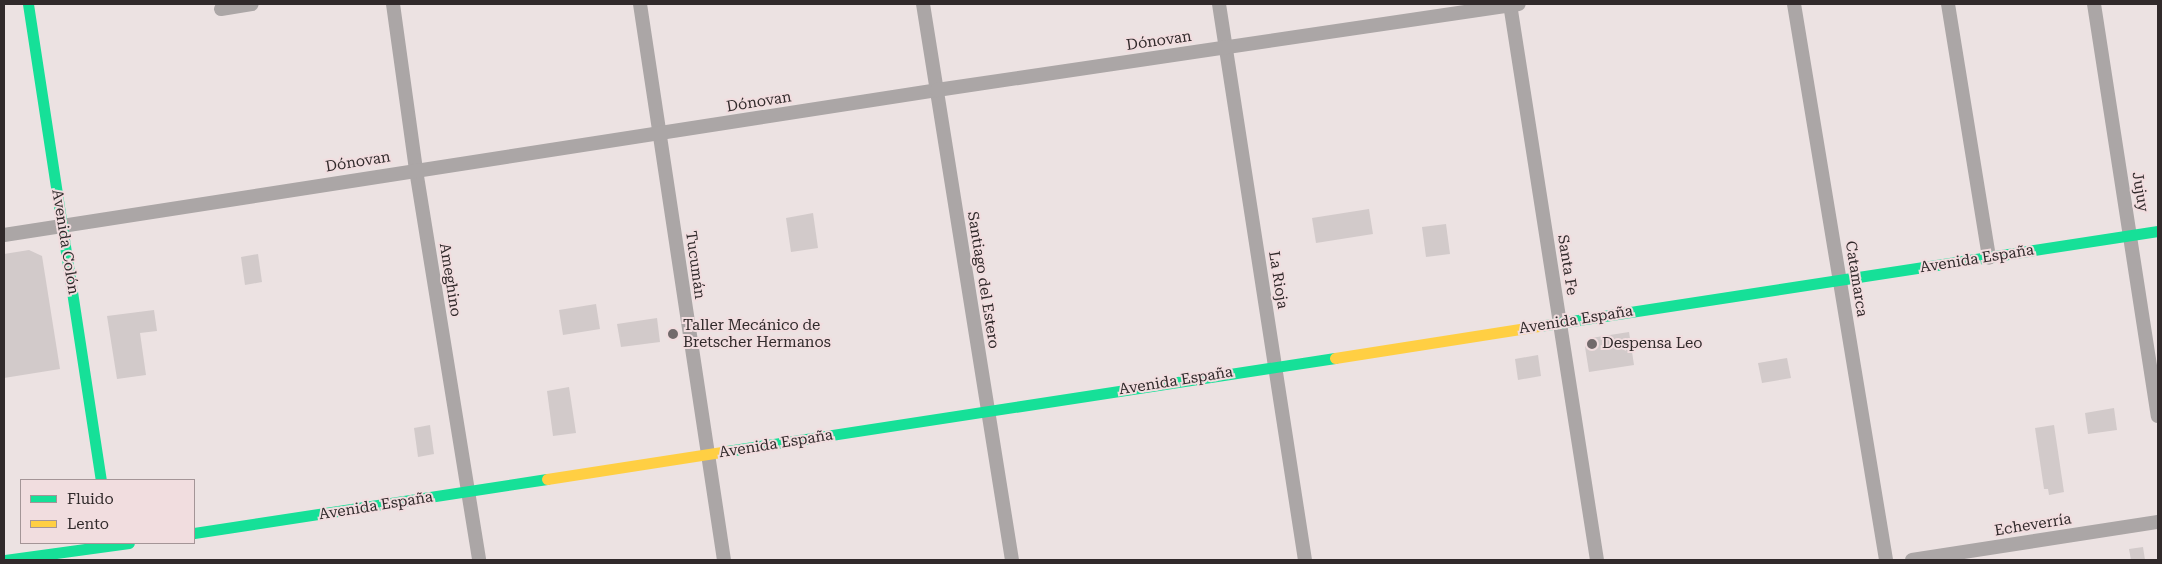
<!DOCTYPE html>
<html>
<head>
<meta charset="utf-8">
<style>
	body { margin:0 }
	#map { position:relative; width:2162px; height:564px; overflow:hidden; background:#ece2e2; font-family:"Roboto Serif",serif }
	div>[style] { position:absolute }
	.building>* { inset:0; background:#d2caca }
	.street>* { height:14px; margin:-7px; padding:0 7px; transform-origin:7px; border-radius:7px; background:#aba6a6 }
	.fast>* { height:11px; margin:-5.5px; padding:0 5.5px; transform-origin:5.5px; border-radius:5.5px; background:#16e098 }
	.slow>* { height:11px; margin:-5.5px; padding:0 5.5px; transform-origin:5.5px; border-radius:5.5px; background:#ffcf43 }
	.dots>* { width:14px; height:14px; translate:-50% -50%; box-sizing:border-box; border:2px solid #f1dddf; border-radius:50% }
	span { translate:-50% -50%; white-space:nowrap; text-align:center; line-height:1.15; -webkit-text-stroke:4px #f1dddf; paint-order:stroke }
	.street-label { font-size:15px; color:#312a2b }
	.poi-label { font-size:15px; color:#312a2b }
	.left { translate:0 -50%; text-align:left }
	.frame { position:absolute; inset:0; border:5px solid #312a2b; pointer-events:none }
	.legend { position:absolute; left:20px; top:479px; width:175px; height:65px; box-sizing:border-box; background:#f1dddf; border:1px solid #a49597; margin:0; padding:6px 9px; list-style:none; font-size:15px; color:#312a2b }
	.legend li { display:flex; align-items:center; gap:10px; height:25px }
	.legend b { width:25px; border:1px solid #a49597 }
</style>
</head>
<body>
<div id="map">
	<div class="building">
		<div style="clip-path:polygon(1369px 209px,1373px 234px,1316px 243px,1312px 218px)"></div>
		<div style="clip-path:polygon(813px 213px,818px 248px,791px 252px,786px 218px)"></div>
		<div style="clip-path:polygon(1446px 224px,1450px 254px,1426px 257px,1422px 227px)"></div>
		<div style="clip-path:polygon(29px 250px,42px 256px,60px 369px,4px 378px,4px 254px)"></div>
		<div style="clip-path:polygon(258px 254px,262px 282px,245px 285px,241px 257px)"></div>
		<div style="clip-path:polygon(596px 304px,600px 329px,563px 335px,559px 310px)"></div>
		<div style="clip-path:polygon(154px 310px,157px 331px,140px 333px,146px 375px,117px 379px,107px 316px)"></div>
		<div style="clip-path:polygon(657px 318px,660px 342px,621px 347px,617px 324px)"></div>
		<div style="clip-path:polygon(1629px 332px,1634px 365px,1589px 372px,1585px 347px,1591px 338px)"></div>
		<div style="clip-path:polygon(1538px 355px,1541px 376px,1518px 380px,1515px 359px)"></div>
		<div style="clip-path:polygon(1787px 358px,1791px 378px,1762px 383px,1758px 363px)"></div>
		<div style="clip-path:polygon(569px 387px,576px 433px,553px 436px,547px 391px)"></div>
		<div style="clip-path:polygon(2114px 408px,2117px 430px,2088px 434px,2085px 413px)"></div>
		<div style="clip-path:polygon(430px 425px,434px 454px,418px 457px,414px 428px)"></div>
		<div style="clip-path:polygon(2054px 425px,2064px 492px,2049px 495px,2048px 489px,2044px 489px,2035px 428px)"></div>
		<div style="clip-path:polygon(2143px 547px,2145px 560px,2131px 560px,2129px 549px)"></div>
	</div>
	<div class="street">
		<div style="left:393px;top:4px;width:168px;rotate:82.1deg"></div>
		<div style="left:416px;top:170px;width:395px;rotate:80.8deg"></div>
		<div style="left:640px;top:4px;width:562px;rotate:81.41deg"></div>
		<div style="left:923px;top:4px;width:563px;rotate:80.91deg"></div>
		<div style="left:1219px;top:4px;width:563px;rotate:81.21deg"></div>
		<div style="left:1510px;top:4px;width:563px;rotate:81.11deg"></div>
		<div style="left:1794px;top:4px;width:564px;rotate:80.6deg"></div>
		<div style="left:1948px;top:4px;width:257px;rotate:80.8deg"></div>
		<div style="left:2094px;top:4px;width:417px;rotate:81.2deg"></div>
		<div style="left:221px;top:9px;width:31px;rotate:-9deg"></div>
		<div style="left:4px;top:235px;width:944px;rotate:-8.83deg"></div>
		<div style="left:937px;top:90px;width:588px;rotate:-8.41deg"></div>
		<div style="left:1912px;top:560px;width:249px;rotate:-8.8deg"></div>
	</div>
	<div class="fast">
		<div style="left:28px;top:4px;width:482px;rotate:81.3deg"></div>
		<div style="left:1539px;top:326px;width:626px;rotate:-8.73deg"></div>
		<div style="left:727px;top:451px;width:615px;rotate:-8.7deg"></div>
		<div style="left:194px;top:533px;width:357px;rotate:-8.7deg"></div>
		<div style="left:5px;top:560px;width:125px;rotate:-7.8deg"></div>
	</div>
	<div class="slow">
		<div style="left:1335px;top:358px;width:206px;rotate:-8.9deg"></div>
		<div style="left:547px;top:479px;width:182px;rotate:-8.8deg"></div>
	</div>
	<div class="dots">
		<div style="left:673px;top:334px;background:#726a6b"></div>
		<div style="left:1592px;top:344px;background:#726a6b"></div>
	</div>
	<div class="street-label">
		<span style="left:1159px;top:41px;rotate:-8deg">Dónovan</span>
		<span style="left:759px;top:102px;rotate:-9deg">Dónovan</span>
		<span style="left:358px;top:162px;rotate:-9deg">Dónovan</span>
		<span style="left:2140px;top:192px;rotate:81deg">Jujuy</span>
		<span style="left:65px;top:242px;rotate:81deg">Avenida Colón</span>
		<span style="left:1977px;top:259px;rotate:-9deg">Avenida España</span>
		<span style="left:695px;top:265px;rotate:82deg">Tucumán</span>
		<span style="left:1567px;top:265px;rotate:81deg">Santa Fe</span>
		<span style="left:1856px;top:279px;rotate:81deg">Catamarca</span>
		<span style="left:450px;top:280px;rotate:81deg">Ameghino</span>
		<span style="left:983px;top:280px;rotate:81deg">Santiago del Estero</span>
		<span style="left:1278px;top:280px;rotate:81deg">La Rioja</span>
		<span style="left:1576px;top:320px;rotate:-9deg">Avenida España</span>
		<span style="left:1176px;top:381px;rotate:-9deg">Avenida España</span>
		<span style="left:776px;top:444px;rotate:-9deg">Avenida España</span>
		<span style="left:376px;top:506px;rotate:-9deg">Avenida España</span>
		<span style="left:2033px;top:525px;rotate:-9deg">Echeverría</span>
	</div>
	<div class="poi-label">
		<span class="left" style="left:683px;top:334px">Taller Mecánico de<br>Bretscher Hermanos</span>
		<span class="left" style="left:1602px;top:344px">Despensa Leo</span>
	</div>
	<div class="frame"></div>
	<ul class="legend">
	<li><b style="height:6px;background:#16e098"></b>Fluido</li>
	<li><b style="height:6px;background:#ffcf43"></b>Lento</li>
	</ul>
</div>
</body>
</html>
